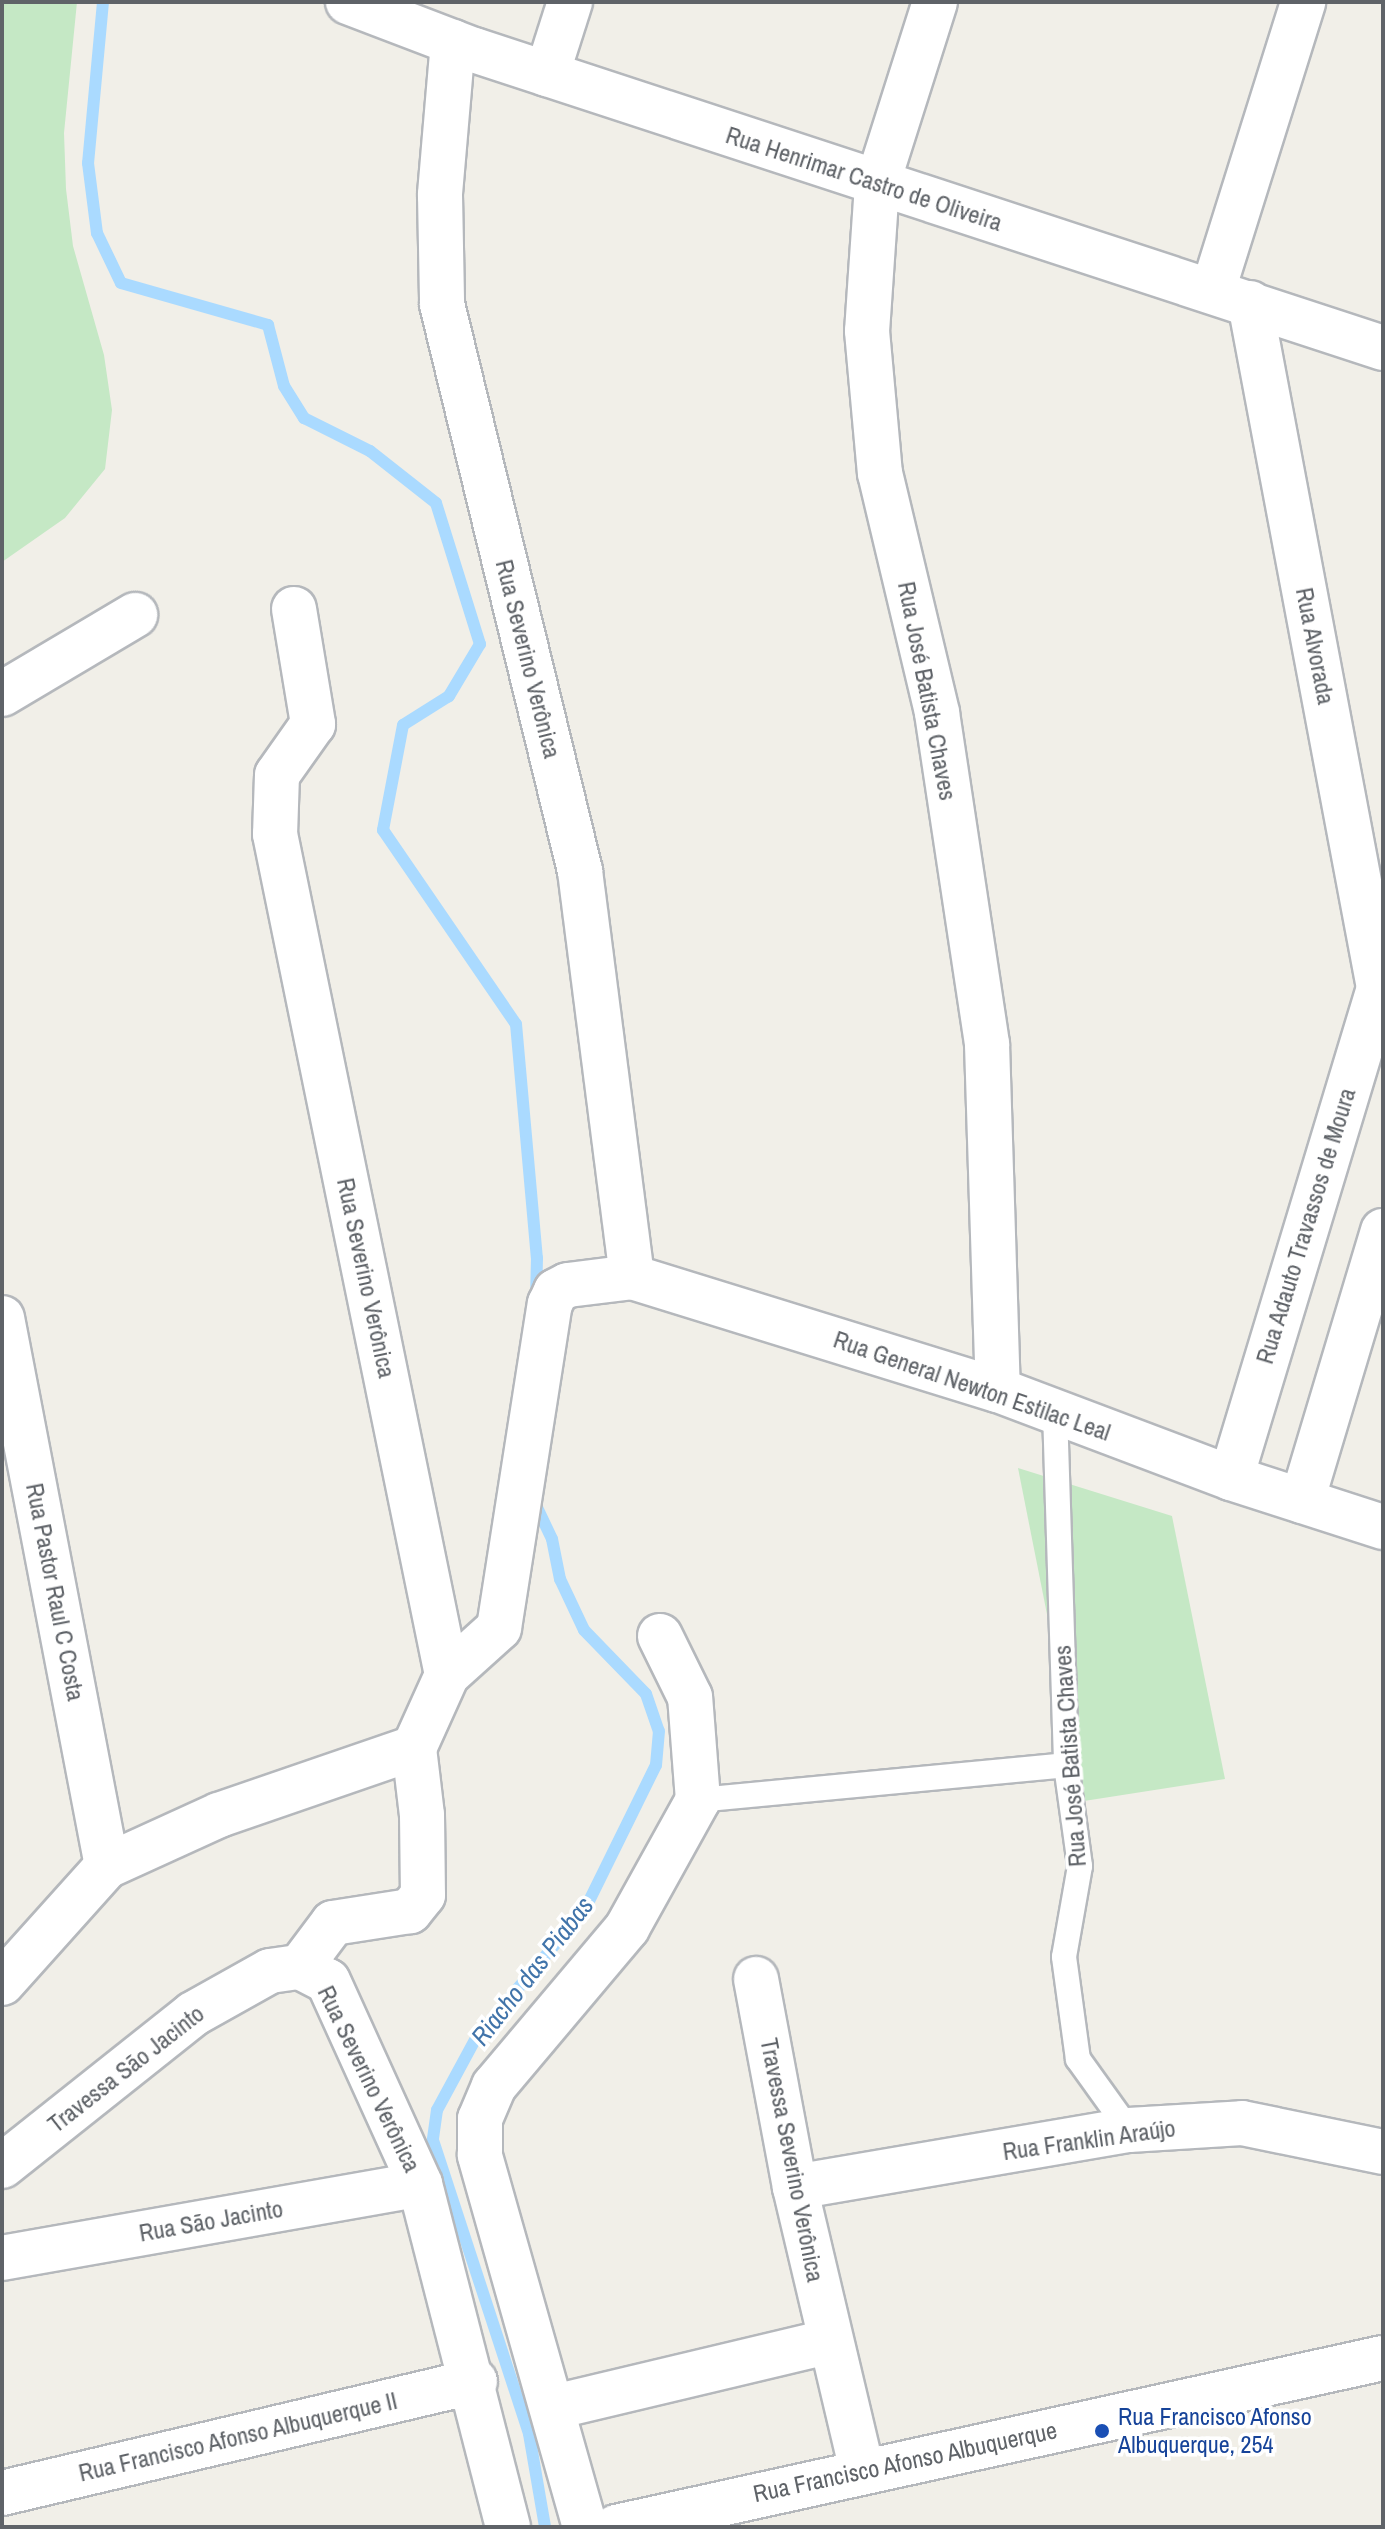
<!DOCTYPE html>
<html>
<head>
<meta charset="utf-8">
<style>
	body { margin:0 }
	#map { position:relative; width:1385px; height:2529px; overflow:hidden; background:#f1efe8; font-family:"Archivo Narrow",sans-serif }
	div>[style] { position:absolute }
	.green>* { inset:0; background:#c5e8c5 }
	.stream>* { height:12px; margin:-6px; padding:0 6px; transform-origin:6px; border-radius:6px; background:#aadaff }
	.roads { filter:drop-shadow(2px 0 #b5b8bc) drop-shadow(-2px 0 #b5b8bc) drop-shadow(0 2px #b5b8bc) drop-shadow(0 -2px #b5b8bc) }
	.service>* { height:24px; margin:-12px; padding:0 12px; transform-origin:12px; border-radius:12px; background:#fff }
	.minor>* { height:44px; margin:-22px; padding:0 22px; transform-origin:22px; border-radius:22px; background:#fff }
	.secondary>* { height:44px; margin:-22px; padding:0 22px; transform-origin:22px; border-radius:22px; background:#fff }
	.dots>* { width:22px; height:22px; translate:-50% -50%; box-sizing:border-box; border:4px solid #fff; border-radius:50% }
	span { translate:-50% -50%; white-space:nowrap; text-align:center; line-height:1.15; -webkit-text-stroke:7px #fff; paint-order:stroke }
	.street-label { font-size:24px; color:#5f6368 }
	.transit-label { font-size:24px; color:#164399 }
	.left { translate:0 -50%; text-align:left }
	.water-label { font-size:26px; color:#4174aa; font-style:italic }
	.frame { position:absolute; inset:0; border:4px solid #5f6368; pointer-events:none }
</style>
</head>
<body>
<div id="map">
	<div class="green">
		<div style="clip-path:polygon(2px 2px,77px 2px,64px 133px,66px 189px,73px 246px,104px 355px,112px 410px,105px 469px,65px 518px,2px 562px)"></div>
		<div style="clip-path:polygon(1018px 1468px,1172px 1516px,1225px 1779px,1084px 1801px)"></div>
	</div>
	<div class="stream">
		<div style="left:103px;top:2px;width:162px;rotate:95.3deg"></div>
		<div style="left:88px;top:163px;width:71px;rotate:82.7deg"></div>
		<div style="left:97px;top:233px;width:55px;rotate:64.4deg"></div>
		<div style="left:121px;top:283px;width:153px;rotate:15.9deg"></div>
		<div style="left:268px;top:325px;width:63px;rotate:75.3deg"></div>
		<div style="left:284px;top:386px;width:38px;rotate:58deg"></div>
		<div style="left:304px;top:418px;width:74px;rotate:26.6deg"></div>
		<div style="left:370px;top:451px;width:84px;rotate:38.2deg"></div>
		<div style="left:436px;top:503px;width:148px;rotate:72.7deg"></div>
		<div style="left:480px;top:644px;width:61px;rotate:120.8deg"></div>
		<div style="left:449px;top:696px;width:54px;rotate:147.8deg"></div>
		<div style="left:403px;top:725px;width:107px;rotate:100.8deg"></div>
		<div style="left:383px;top:830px;width:235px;rotate:55.6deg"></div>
		<div style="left:516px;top:1024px;width:235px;rotate:84.9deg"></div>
		<div style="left:537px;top:1258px;width:40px;rotate:91.4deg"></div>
		<div style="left:533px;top:1499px;width:44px;rotate:64.6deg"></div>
		<div style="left:552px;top:1539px;width:41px;rotate:78.7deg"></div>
		<div style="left:560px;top:1579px;width:56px;rotate:64.8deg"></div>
		<div style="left:584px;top:1630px;width:89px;rotate:45.9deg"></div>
		<div style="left:646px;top:1694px;width:39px;rotate:71deg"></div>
		<div style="left:659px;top:1731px;width:34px;rotate:95deg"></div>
		<div style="left:656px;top:1765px;width:161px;rotate:116.2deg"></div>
		<div style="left:585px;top:1909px;width:169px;rotate:130.2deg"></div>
		<div style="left:476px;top:2038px;width:82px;rotate:118.4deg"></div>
		<div style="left:437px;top:2110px;width:30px;rotate:98deg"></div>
		<div style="left:433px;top:2140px;width:309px;rotate:71.9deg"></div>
		<div style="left:529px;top:2434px;width:94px;rotate:80.2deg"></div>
	</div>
	<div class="roads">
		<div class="service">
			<div style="left:1055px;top:1411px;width:354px;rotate:88.2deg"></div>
			<div style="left:1066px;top:1765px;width:102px;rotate:82.1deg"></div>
			<div style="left:1080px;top:1866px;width:92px;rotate:100deg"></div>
			<div style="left:1064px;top:1957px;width:103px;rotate:82.2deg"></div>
			<div style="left:1078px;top:2059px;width:87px;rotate:54.3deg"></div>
			<div style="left:698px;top:1800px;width:370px;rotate:-5.4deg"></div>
		</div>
		<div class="minor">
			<div style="left:348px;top:2px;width:135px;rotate:20.9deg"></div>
			<div style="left:474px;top:50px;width:957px;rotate:18.15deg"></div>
			<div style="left:935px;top:2px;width:192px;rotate:107.6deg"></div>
			<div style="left:877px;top:185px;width:146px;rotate:93.9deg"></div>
			<div style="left:867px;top:331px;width:143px;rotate:84.8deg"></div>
			<div style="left:880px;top:473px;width:247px;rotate:76.6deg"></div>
			<div style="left:937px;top:713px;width:335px;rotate:81.4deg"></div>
			<div style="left:987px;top:1044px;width:346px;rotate:88.2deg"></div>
			<div style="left:453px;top:42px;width:154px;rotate:94.9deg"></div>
			<div style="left:440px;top:195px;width:109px;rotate:88.9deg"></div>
			<div style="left:442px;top:304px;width:584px;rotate:76.32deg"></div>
			<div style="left:580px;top:871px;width:409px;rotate:82.7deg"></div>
			<div style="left:547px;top:74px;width:76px;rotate:-72.3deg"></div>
			<div style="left:1213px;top:290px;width:302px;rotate:-72.6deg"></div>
			<div style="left:1250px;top:303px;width:697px;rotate:79.33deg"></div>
			<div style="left:294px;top:609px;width:117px;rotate:80.6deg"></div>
			<div style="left:313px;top:724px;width:62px;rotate:125.2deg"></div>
			<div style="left:277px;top:775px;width:59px;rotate:91.9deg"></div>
			<div style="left:275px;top:834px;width:858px;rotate:78.44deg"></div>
			<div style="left:447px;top:1675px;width:80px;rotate:114.3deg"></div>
			<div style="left:414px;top:1748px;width:67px;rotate:83.2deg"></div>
			<div style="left:422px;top:1815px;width:80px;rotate:89.3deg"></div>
			<div style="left:423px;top:1895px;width:21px;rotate:129deg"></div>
			<div style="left:410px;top:1911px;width:78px;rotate:171.1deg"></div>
			<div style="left:333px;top:1923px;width:55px;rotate:126.9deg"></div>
			<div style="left:2px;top:694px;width:155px;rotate:-30.7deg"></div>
			<div style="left:2px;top:1318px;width:558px;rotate:79.15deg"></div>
			<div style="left:1231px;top:1478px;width:525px;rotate:-73.19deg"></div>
			<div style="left:1302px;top:1501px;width:282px;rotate:-73.3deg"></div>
			<div style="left:447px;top:1675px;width:70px;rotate:-42.1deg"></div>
			<div style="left:499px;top:1628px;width:328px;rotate:-81.1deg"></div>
			<div style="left:550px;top:1304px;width:14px;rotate:-65deg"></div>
			<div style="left:556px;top:1291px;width:13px;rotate:-27deg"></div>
			<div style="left:568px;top:1285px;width:64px;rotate:-7.1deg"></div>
			<div style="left:632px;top:1277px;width:383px;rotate:17.2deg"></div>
			<div style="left:998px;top:1390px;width:249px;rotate:20.7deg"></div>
			<div style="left:1231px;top:1478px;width:160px;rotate:17.9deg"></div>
			<div style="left:300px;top:1967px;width:31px;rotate:27deg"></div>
			<div style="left:328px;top:1981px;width:223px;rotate:65.6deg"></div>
			<div style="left:420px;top:2184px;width:354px;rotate:75.6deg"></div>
			<div style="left:756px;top:1979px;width:212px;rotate:79.4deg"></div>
			<div style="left:795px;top:2187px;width:292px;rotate:76.7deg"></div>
			<div style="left:2px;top:1983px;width:157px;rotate:-48.1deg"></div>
			<div style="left:107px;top:1866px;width:123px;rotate:-24.5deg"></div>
			<div style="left:219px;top:1815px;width:206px;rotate:-19deg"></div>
			<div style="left:2px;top:2166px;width:244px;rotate:-38.5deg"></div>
			<div style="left:193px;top:2014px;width:88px;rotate:-29.2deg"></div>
			<div style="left:270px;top:1971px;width:30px;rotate:-8deg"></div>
			<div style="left:795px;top:2187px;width:339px;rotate:-9.7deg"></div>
			<div style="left:1129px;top:2130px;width:113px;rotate:-3.5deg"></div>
			<div style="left:1242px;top:2123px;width:144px;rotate:11.6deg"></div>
			<div style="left:2px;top:2258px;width:424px;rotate:-10deg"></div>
			<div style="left:554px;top:2407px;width:284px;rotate:-13.4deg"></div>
			<div style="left:2px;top:2493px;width:486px;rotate:-13.3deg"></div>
			<div style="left:585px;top:2527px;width:387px;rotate:-105.8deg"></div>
			<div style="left:480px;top:2155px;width:36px;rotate:-90deg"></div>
			<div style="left:480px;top:2119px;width:36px;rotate:-67deg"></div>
			<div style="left:494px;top:2086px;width:207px;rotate:-49.9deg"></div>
			<div style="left:627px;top:1928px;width:146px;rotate:-61deg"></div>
			<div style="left:698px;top:1800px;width:103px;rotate:-94.4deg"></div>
			<div style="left:690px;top:1697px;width:68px;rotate:-116.2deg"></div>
		</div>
		<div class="secondary">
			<div style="left:616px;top:2527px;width:785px;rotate:-12.43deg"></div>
		</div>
	</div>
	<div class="dots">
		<div style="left:1102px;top:2431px;background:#1a4fb4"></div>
	</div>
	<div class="street-label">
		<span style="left:864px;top:179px;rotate:18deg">Rua Henrimar Castro de Oliveira</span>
		<span style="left:1315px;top:646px;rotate:79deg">Rua Alvorada</span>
		<span style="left:528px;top:659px;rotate:76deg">Rua Severino Verônica</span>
		<span style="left:927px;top:691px;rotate:79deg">Rua José Batista Chaves</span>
		<span style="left:1306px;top:1226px;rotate:-73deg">Rua Adauto Travassos de Moura</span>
		<span style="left:366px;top:1278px;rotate:78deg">Rua Severino Verônica</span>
		<span style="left:972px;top:1386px;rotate:19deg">Rua General Newton Estilac Leal</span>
		<span style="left:55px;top:1592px;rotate:79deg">Rua Pastor Raul C Costa</span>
		<span style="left:1070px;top:1756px;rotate:-94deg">Rua José Batista Chaves</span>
		<span style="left:126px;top:2069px;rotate:-38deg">Travessa São Jacinto</span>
		<span style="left:369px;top:2079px;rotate:64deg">Rua Severino Verônica</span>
		<span style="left:1089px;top:2140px;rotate:-8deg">Rua Franklin Araújo</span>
		<span style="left:792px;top:2160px;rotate:79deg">Travessa Severino Verônica</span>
		<span style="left:211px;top:2221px;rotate:-10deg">Rua São Jacinto</span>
		<span style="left:238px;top:2437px;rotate:-13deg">Rua Francisco Afonso Albuquerque II</span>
		<span style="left:905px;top:2462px;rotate:-12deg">Rua Francisco Afonso Albuquerque</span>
	</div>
	<div class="transit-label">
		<span class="left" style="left:1118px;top:2431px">Rua Francisco Afonso<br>Albuquerque, 254</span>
	</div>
	<div class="water-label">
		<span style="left:532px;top:1971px;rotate:-52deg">Riacho das Piabas</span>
	</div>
	<div class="frame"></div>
</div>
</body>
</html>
